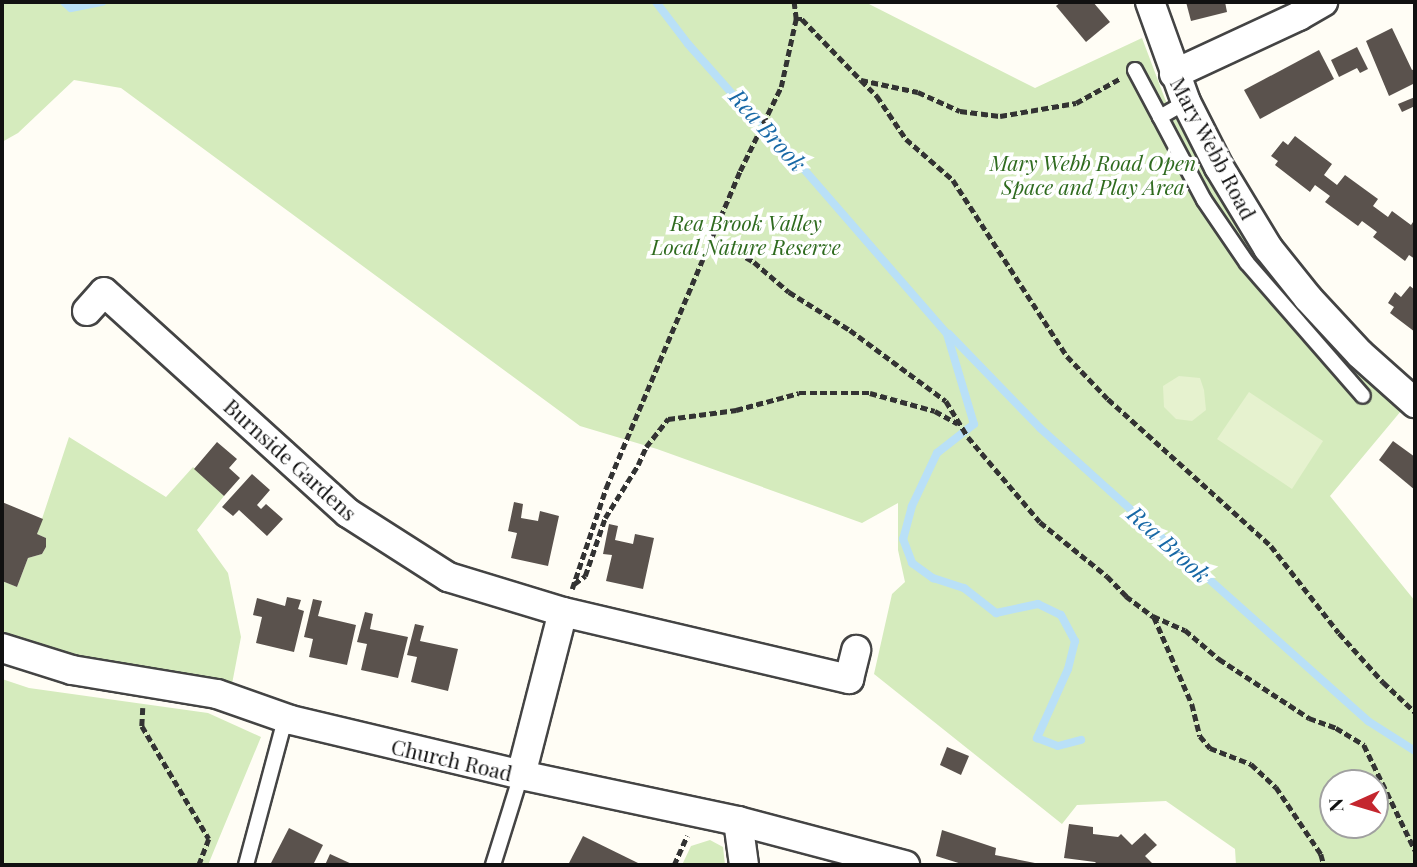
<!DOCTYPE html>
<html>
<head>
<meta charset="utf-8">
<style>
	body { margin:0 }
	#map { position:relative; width:1417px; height:867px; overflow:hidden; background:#fffdf5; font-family:"Playfair Display",serif }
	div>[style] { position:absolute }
	.green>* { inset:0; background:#d5ebbd }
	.pitch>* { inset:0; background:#e6f2cf }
	.stream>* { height:8px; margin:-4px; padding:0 4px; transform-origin:4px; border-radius:4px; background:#b9e0f7 }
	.building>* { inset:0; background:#5a524d }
	.path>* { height:4.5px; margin-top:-2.25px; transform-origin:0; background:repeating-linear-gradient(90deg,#333 0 7px,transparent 0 10.5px) }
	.roads { filter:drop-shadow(2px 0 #444) drop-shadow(-2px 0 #444) drop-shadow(0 2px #444) drop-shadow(0 -2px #444) }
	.lane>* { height:14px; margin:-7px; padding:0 7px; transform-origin:7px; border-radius:7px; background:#fff }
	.street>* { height:28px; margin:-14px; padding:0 14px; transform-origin:14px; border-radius:14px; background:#fff }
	span { translate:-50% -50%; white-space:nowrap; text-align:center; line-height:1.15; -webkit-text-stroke:7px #fff; paint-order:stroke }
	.street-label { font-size:21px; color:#111 }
	.park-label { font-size:21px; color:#2f6b1f; font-style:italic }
	.water-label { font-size:23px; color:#1768a6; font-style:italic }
	.frame { position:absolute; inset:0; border:4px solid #111; pointer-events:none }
	.north { position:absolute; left:1319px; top:769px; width:70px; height:70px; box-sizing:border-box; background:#fff; border:2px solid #a0a0a0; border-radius:50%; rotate:266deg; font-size:19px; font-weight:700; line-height:28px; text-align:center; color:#111 }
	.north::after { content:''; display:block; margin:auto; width:24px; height:32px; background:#c4262e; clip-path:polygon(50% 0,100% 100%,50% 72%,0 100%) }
</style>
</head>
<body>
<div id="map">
	<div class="green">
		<div style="clip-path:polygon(evenodd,2px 2px,865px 2px,1035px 88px,1142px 38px,1165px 99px,1212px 184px,1262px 265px,1346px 359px,1401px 411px,1330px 496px,1415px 601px,1415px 865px,1236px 865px,1235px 849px,1166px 801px,1077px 805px,1062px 824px,874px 674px,892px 594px,905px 582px,898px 550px,898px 503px,862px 523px,657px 449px,580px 426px,121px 88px,74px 80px,18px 133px,2px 142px,2px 2px,1333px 783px,1375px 783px,1375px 825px,1333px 825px,1333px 783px)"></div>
		<div style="clip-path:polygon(69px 437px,166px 497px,193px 467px,224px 496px,197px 530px,228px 573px,241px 637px,232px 684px,63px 658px,2px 637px,2px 581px,17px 587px,28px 558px,42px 554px,46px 547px,46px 538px,37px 534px)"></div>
		<div style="clip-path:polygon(2px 679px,29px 688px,208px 713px,261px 737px,208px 865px,2px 865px)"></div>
		<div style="clip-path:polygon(710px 840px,723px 847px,725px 865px,682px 865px,691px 846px)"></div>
	</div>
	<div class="pitch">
		<div style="clip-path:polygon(1179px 376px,1200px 378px,1204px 390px,1206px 410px,1192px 421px,1176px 419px,1164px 407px,1163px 386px)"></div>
		<div style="clip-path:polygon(1249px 392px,1323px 441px,1292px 489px,1217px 439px)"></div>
	</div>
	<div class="stream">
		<div style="left:64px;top:2px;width:9px;rotate:41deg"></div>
		<div style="left:71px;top:8px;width:32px;rotate:-11deg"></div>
		<div style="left:656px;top:2px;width:53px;rotate:52.7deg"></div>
		<div style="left:688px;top:44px;width:72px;rotate:48.4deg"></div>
		<div style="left:736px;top:98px;width:54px;rotate:44.3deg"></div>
		<div style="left:775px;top:136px;width:262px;rotate:49deg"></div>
		<div style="left:947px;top:334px;width:94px;rotate:73.3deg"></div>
		<div style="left:974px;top:424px;width:47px;rotate:141.9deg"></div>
		<div style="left:937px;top:453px;width:59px;rotate:115.3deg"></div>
		<div style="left:912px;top:506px;width:34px;rotate:105deg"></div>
		<div style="left:903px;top:539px;width:26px;rotate:69deg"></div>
		<div style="left:912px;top:563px;width:26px;rotate:36deg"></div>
		<div style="left:933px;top:578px;width:33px;rotate:18deg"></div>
		<div style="left:964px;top:588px;width:41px;rotate:38deg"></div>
		<div style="left:996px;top:613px;width:43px;rotate:-12.1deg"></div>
		<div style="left:1038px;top:604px;width:25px;rotate:26deg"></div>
		<div style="left:1061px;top:615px;width:30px;rotate:62deg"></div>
		<div style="left:1075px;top:641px;width:29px;rotate:104deg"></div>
		<div style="left:1068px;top:669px;width:76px;rotate:114.2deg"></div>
		<div style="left:1037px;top:738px;width:22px;rotate:21deg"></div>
		<div style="left:1058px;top:746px;width:24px;rotate:-15deg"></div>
		<div style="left:949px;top:334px;width:131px;rotate:45.9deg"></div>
		<div style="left:1040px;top:428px;width:94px;rotate:42deg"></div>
		<div style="left:1110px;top:491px;width:346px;rotate:41.7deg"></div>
		<div style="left:1368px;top:721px;width:56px;rotate:32.6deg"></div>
	</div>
	<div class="building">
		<div style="clip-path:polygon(1061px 2px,1093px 2px,1110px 22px,1086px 42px,1056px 6px)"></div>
		<div style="clip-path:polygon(1186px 2px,1225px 2px,1227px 12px,1191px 21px)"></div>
		<div style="clip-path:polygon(1392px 28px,1412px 70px,1415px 69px,1415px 83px,1389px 96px,1366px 41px)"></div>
		<div style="clip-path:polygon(1357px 47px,1368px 69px,1360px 73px,1357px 68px,1339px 77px,1331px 60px)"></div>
		<div style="clip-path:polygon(1319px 50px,1334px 79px,1260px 119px,1244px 90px)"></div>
		<div style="clip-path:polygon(1415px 97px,1415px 106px,1402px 112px,1398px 104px)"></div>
		<div style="clip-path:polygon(1295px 136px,1332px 164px,1324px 175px,1337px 185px,1345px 175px,1378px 199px,1373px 206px,1388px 217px,1392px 211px,1411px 225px,1415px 219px,1415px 259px,1409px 255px,1405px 261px,1373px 237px,1377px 232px,1362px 221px,1358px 226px,1325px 202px,1330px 196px,1315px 185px,1310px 192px,1275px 165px,1278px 161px,1271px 156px,1283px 141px,1288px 145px)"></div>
		<div style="clip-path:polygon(1410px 286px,1415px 290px,1415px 332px,1390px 313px,1394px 307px,1388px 303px,1395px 292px,1401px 297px)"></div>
		<div style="clip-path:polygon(1393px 441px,1415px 457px,1415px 490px,1379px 460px)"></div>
		<div style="clip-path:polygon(217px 442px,237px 459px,229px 468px,240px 478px,224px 496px,194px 469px)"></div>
		<div style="clip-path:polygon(252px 474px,270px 490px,257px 505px,261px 509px,266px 504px,283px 519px,267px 536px,239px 510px,233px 516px,222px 507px)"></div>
		<div style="clip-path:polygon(2px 502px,43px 519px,37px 534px,46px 538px,46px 547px,42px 554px,28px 558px,17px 587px,2px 581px)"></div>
		<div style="clip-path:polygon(514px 502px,523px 504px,521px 518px,538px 521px,540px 511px,559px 516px,548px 566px,511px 558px,517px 533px,508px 531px)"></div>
		<div style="clip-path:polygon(609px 524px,618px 526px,615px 540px,633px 544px,635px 534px,654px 538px,643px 589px,606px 581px,612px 555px,603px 554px)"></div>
		<div style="clip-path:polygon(287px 597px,301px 600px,298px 609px,304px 611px,294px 652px,256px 643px,262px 617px,253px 615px,257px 598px,285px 606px)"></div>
		<div style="clip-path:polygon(313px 599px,322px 601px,318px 616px,356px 625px,347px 665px,309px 657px,313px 639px,304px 637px)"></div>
		<div style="clip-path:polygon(365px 612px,373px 614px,370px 629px,408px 637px,398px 678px,361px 670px,367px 644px,357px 642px)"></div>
		<div style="clip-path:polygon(415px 624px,424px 626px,420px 641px,458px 649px,448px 691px,411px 682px,417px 657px,407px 655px)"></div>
		<div style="clip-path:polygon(947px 747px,969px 756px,961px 775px,940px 765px)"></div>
		<div style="clip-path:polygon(1069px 824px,1093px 827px,1093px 834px,1118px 837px,1121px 834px,1132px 845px,1145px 833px,1157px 845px,1145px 856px,1154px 865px,1098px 865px,1095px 862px,1064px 858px)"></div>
		<div style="clip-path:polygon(289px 828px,323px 845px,313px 865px,270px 865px)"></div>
		<div style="clip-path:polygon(942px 830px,996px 848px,995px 855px,1045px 865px,965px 865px,936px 856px)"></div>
		<div style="clip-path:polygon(583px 836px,638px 863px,637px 865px,568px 865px)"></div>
		<div style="clip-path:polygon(330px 854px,354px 865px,325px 865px)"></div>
	</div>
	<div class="path">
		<div style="left:796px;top:19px;width:6px"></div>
		<div style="left:802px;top:19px;width:85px;rotate:46deg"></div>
		<div style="left:861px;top:80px;width:58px;rotate:11.9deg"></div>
		<div style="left:918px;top:92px;width:46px;rotate:24.3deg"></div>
		<div style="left:960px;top:111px;width:40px;rotate:7.1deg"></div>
		<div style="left:1000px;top:116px;width:77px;rotate:-9.7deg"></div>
		<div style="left:1076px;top:103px;width:51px;rotate:-29.1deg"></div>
		<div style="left:861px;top:80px;width:23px;rotate:45deg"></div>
		<div style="left:877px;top:96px;width:52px;rotate:56deg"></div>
		<div style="left:906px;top:139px;width:62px;rotate:41.1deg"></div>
		<div style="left:953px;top:180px;width:210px;rotate:57.1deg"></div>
		<div style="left:1067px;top:356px;width:59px;rotate:46.4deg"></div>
		<div style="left:1108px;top:399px;width:219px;rotate:42deg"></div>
		<div style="left:1271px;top:546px;width:110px;rotate:52deg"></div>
		<div style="left:1339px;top:633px;width:66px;rotate:48.1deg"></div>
		<div style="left:1383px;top:682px;width:44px;rotate:43.2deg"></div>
		<div style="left:710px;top:244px;width:28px;rotate:17deg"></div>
		<div style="left:737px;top:252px;width:20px;rotate:30deg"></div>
		<div style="left:754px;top:262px;width:46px;rotate:40.6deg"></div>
		<div style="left:789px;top:292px;width:72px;rotate:31.9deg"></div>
		<div style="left:850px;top:330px;width:119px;rotate:36.5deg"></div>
		<div style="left:946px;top:401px;width:42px;rotate:58.6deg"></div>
		<div style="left:968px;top:437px;width:111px;rotate:49.7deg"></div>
		<div style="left:1040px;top:522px;width:86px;rotate:38.9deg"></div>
		<div style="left:1107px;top:576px;width:28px;rotate:46deg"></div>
		<div style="left:1126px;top:596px;width:34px;rotate:37deg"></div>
		<div style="left:1153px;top:616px;width:35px;rotate:24deg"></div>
		<div style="left:1185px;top:630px;width:45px;rotate:40.5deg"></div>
		<div style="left:1219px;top:659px;width:108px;rotate:33.2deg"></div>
		<div style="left:1309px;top:718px;width:29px;rotate:20deg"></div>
		<div style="left:1336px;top:728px;width:33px;rotate:31deg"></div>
		<div style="left:1364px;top:745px;width:117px;rotate:64.1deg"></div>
		<div style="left:574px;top:584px;width:14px;rotate:-36deg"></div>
		<div style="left:585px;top:576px;width:61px;rotate:-71deg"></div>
		<div style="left:605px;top:518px;width:62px;rotate:-58.1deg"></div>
		<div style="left:638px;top:465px;width:20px;rotate:-66deg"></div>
		<div style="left:646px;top:447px;width:36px;rotate:-52deg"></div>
		<div style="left:668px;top:419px;width:69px;rotate:-7.5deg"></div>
		<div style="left:736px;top:410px;width:65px;rotate:-15.1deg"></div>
		<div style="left:799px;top:393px;width:71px"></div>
		<div style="left:870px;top:393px;width:67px;rotate:15.5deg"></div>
		<div style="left:935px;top:411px;width:26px;rotate:29deg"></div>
		<div style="left:572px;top:589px;width:107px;rotate:-71.4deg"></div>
		<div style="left:606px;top:488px;width:344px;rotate:-67.1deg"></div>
		<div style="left:740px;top:171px;width:93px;rotate:-64deg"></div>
		<div style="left:781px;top:87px;width:70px;rotate:-77.6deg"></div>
		<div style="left:796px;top:19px;width:17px;rotate:-97deg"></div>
		<div style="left:1154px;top:617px;width:95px;rotate:66.4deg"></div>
		<div style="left:1192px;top:704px;width:33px;rotate:76deg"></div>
		<div style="left:1200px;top:736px;width:16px;rotate:50deg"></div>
		<div style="left:1210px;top:748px;width:44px;rotate:21.3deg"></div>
		<div style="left:1251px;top:764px;width:34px;rotate:43deg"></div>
		<div style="left:1276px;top:787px;width:81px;rotate:56.1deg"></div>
		<div style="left:1321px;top:854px;width:11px;rotate:75deg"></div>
		<div style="left:143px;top:708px;width:18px;rotate:93deg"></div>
		<div style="left:142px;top:726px;width:131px;rotate:59.3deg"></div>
		<div style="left:209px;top:839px;width:28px;rotate:111deg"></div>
		<div style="left:674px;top:865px;width:32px;rotate:-66deg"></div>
	</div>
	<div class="roads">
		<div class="lane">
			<div style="left:1135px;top:70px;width:53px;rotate:62deg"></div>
			<div style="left:1186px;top:102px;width:30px;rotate:150deg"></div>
			<div style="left:1160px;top:117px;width:94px;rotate:62.1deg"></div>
			<div style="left:1204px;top:200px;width:76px;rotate:55.7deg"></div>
			<div style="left:1247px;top:263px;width:176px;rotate:48.9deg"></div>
			<div style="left:246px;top:865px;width:151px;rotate:-75deg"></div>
			<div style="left:493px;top:865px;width:94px;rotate:-72.7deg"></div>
		</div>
		<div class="street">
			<div style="left:1150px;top:2px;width:106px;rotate:70.2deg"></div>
			<div style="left:1186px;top:102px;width:73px;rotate:63.1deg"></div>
			<div style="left:1219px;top:167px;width:95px;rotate:58.8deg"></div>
			<div style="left:1268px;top:248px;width:64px;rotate:51.3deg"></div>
			<div style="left:1308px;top:298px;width:76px;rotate:47.1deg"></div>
			<div style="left:1360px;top:354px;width:74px;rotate:41.7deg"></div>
			<div style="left:1174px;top:74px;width:138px;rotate:-24.9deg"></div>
			<div style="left:1299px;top:16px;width:28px;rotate:-30deg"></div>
			<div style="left:87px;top:311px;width:25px;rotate:-48deg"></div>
			<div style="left:104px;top:292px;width:329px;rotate:42.2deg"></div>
			<div style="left:348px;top:513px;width:119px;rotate:32.6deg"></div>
			<div style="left:448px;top:577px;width:120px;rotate:16.9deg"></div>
			<div style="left:563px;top:612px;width:294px;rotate:13.2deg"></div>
			<div style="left:849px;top:679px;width:30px;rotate:-76deg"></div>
			<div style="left:2px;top:648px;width:73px;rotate:17.4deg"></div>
			<div style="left:72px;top:670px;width:147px;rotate:9.4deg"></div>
			<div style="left:217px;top:694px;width:78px;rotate:19.4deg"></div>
			<div style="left:291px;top:720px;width:236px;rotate:13.4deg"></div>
			<div style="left:521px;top:775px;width:222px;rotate:12deg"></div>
			<div style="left:738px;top:821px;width:173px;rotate:14.8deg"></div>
			<div style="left:521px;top:775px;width:168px;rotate:-75.6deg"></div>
			<div style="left:738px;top:821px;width:44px;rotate:82.2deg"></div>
		</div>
	</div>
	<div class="street-label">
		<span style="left:1214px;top:148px;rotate:62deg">Mary Webb Road</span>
		<span style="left:291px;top:459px;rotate:42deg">Burnside Gardens</span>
		<span style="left:452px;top:759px;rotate:13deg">Church Road</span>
	</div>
	<div class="park-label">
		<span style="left:1093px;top:174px">Mary Webb Road Open<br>Space and Play Area</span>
		<span style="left:746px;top:234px">Rea Brook Valley<br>Local Nature Reserve</span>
	</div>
	<div class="water-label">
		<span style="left:768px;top:130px;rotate:48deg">Rea Brook</span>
		<span style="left:1169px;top:544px;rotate:42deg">Rea Brook</span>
	</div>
	<div class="frame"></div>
	<div class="north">N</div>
</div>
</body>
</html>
